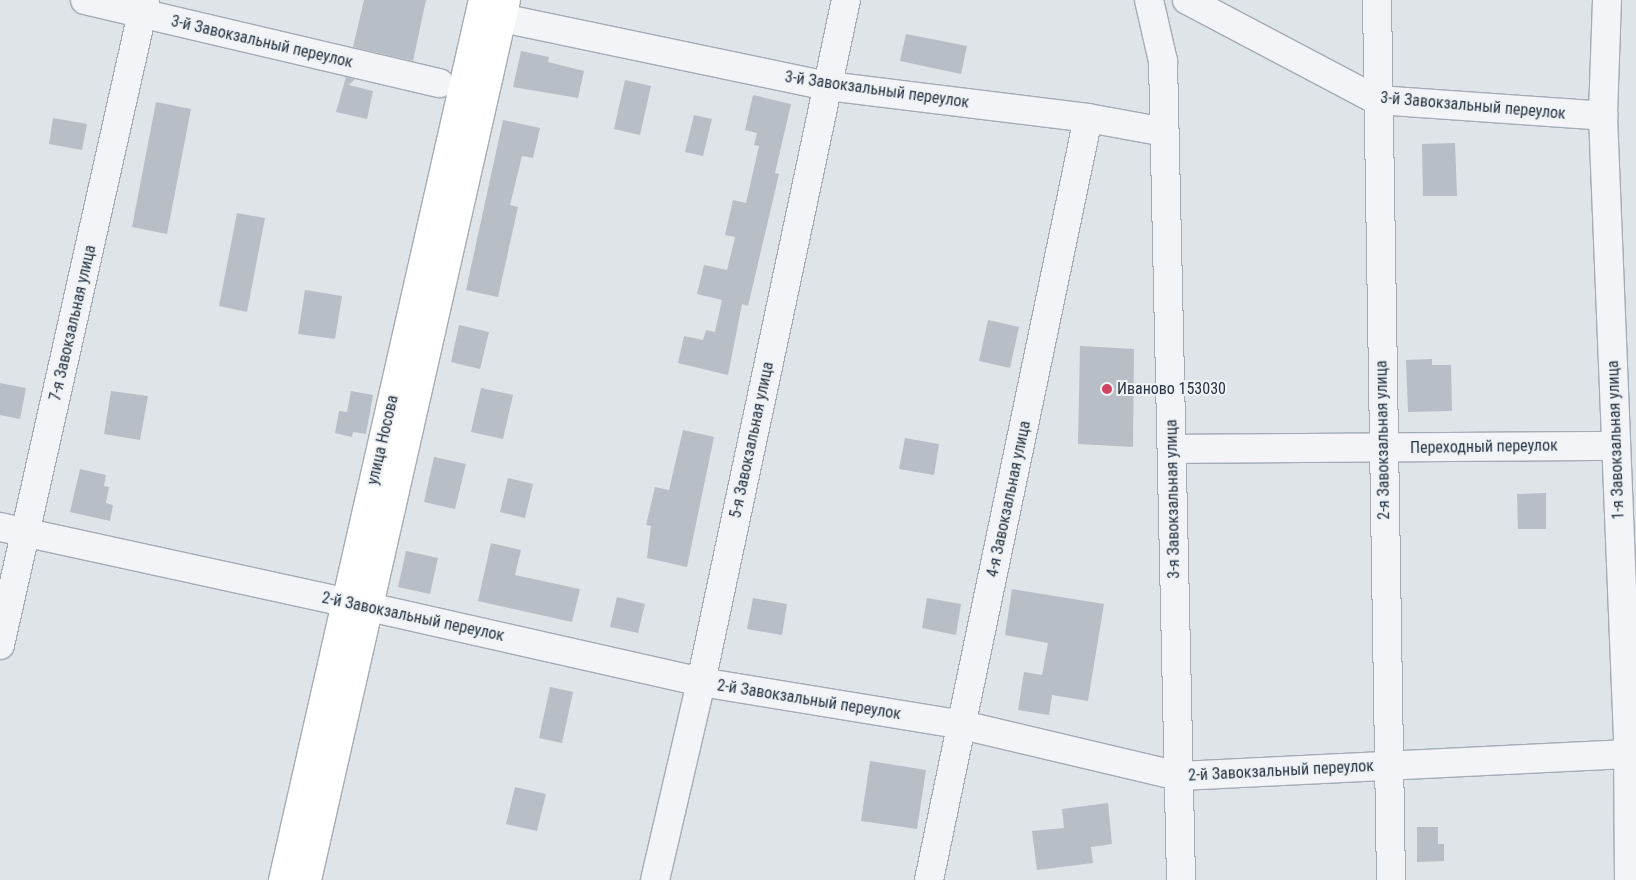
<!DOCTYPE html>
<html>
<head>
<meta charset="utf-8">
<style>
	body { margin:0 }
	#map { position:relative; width:1636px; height:880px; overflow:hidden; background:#dfe4e9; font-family:"Roboto Condensed",sans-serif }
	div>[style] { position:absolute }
	.building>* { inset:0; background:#b7bec6 }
	.roads { filter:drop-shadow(1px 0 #a4abb3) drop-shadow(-1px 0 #a4abb3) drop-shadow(0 1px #a4abb3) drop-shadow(0 -1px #a4abb3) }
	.minor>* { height:28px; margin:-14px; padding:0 14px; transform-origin:14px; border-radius:14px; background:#f2f4f7 }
	.major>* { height:28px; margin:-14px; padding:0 14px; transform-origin:14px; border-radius:14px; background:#fff }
	.dots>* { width:14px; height:14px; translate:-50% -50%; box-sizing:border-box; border:2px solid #eff3f6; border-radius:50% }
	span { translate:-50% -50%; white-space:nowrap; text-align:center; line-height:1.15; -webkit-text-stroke:4px #eff3f6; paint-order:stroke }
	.street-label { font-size:16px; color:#283341 }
	.poi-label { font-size:16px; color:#283341 }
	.left { translate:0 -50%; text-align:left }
</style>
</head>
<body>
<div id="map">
	<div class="building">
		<div style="clip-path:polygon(364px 0,426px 0,413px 61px,353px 47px)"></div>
		<div style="clip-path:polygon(906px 34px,967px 46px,961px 74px,900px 61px)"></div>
		<div style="clip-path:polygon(521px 51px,549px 57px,548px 62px,584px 71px,578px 98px,513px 87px)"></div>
		<div style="clip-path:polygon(346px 77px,355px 79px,349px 85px,373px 91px,367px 119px,336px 112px)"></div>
		<div style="clip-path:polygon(625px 80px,651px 86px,640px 135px,614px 129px)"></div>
		<div style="clip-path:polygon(753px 95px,791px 104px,775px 173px,779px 174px,748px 306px,742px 304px,728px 375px,678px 363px,684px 336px,703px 340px,706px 330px,715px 332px,722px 300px,697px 294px,704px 265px,727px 270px,735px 237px,725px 235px,733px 200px,746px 203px,759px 146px,754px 145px,757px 133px,745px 130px)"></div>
		<div style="clip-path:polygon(156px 102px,191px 109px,167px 234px,132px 227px)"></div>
		<div style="clip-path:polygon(694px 115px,712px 119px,703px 156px,685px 152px)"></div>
		<div style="clip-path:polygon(53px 118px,87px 124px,82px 150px,49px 144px)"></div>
		<div style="clip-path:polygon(503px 120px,540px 128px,533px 158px,522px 156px,510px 205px,518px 207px,498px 297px,466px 290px)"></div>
		<div style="clip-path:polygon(1455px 143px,1457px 196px,1423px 196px,1422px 144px)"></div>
		<div style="clip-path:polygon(237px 213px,265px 218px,247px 312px,219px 306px)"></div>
		<div style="clip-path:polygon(305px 290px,342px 296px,335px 339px,298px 334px)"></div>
		<div style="clip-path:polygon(988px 320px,1019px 327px,1010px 368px,979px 361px)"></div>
		<div style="clip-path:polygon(459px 325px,489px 332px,480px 369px,451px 362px)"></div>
		<div style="clip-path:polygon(1080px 346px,1134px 349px,1133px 447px,1078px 444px)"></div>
		<div style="clip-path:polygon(1432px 359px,1432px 365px,1451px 365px,1452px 411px,1408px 412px,1406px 360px)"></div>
		<div style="clip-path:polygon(0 383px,26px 388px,20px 419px,0 415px)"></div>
		<div style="clip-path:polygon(481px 388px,513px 395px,503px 439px,471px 432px)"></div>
		<div style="clip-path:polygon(111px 391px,148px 396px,140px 440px,104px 434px)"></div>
		<div style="clip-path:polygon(351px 391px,373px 395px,366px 434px,353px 432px,352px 437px,335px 433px,339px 411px,347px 412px)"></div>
		<div style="clip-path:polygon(683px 430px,714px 437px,687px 567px,647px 558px,651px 526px,646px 525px,655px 487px,669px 490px)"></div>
		<div style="clip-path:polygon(905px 438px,939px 444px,934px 475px,899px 469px)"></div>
		<div style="clip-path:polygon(434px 457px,466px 464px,455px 509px,424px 502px)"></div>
		<div style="clip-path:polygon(80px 469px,106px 475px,104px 486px,109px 487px,106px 503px,113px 505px,110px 521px,70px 512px)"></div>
		<div style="clip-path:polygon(508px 478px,533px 484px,525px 518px,500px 512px)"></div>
		<div style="clip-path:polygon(1546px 493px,1546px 529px,1518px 529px,1517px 494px)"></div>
		<div style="clip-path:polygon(491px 543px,521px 550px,515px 575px,580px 589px,572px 622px,478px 601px)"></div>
		<div style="clip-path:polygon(406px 551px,438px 558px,430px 594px,398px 587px)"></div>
		<div style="clip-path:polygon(1012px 589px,1104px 604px,1088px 701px,1052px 695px,1049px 715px,1018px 710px,1024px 672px,1042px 675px,1048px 643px,1005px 635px)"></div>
		<div style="clip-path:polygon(617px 597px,645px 604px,638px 633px,610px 627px)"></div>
		<div style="clip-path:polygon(753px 598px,787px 604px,782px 635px,747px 629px)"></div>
		<div style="clip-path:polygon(927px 598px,961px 604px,956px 635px,922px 628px)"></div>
		<div style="clip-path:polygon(550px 687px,573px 692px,562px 743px,539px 738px)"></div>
		<div style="clip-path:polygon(870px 761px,926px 770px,917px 829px,861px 821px)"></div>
		<div style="clip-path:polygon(515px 787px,546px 794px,537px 831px,506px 824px)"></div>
		<div style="clip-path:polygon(1108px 803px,1112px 844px,1091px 847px,1093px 863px,1037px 870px,1032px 831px,1064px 828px,1062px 809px)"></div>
		<div style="clip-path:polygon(1417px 827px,1438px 827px,1438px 844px,1444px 844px,1444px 861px,1417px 862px)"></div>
	</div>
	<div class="roads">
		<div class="minor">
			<div style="left:85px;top:0;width:364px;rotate:13.2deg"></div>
			<div style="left:1149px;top:0;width:63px;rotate:77.1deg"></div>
			<div style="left:1163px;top:61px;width:819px;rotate:88.74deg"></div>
			<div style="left:1187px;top:0;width:215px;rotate:27.8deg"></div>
			<div style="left:1377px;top:100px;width:227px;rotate:4deg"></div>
			<div style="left:1377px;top:0;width:880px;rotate:89.09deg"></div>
			<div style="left:1607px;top:0;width:116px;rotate:92deg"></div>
			<div style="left:1603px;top:116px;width:623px;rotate:87.7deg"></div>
			<div style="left:1628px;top:738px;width:142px;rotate:89.6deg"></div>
			<div style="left:502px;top:18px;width:333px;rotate:11.8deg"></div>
			<div style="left:828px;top:86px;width:262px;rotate:7deg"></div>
			<div style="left:1088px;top:118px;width:78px;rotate:10.3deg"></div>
			<div style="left:1172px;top:449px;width:444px;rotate:-0.4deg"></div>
			<div style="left:0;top:527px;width:353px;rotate:12.3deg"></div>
			<div style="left:369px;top:607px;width:340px;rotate:12.7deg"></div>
			<div style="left:701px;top:682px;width:266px;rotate:9.3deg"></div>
			<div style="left:963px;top:725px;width:222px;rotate:13.3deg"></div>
			<div style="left:1179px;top:776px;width:450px;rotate:-2.8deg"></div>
			<div style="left:0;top:645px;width:661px;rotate:-77.33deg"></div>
			<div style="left:655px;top:880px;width:203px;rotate:-76.9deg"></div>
			<div style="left:701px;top:682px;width:697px;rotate:-78deg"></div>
			<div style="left:929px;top:880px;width:778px;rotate:-78.21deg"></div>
		</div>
		<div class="major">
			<div style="left:283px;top:880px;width:902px;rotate:-77.2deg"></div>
			<div style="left:307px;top:880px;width:902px;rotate:-77.26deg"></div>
		</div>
	</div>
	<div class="dots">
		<div style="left:1107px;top:389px;background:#d14162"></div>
	</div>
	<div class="street-label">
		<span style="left:262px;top:42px;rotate:13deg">3-й Завокзальный переулок</span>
		<span style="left:877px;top:90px;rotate:8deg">3-й Завокзальный переулок</span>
		<span style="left:1473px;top:106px;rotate:5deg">3-й Завокзальный переулок</span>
		<span style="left:73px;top:323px;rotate:-77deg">7-я Завокзальная улица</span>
		<span style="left:383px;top:440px;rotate:-77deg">улица Носова</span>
		<span style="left:752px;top:440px;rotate:-78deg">5-я Завокзальная улица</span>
		<span style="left:1383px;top:440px;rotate:-91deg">2-я Завокзальная улица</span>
		<span style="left:1616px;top:440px;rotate:-92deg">1-я Завокзальная улица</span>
		<span style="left:1484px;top:447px;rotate:-1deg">Переходный переулок</span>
		<span style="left:1009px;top:499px;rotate:-78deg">4-я Завокзальная улица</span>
		<span style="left:1173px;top:499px;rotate:-91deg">3-я Завокзальная улица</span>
		<span style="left:413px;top:617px;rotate:12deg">2-й Завокзальный переулок</span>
		<span style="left:809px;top:700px;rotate:9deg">2-й Завокзальный переулок</span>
		<span style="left:1281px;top:771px;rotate:-3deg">2-й Завокзальный переулок</span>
	</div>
	<div class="poi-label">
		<span class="left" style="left:1117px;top:389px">Иваново 153030</span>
	</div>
</div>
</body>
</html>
